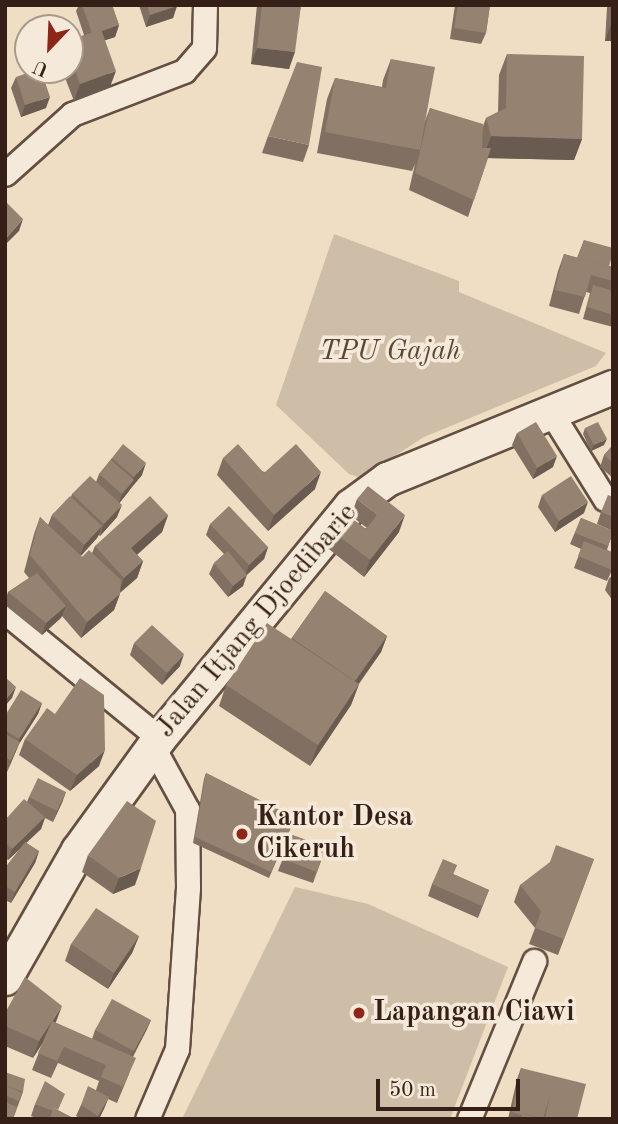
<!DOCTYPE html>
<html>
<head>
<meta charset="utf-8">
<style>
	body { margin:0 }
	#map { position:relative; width:618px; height:1124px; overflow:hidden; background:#efdec4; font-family:"Old Standard TT",serif }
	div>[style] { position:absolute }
	.green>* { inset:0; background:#cfbea7 }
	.roads { filter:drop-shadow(2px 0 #644f42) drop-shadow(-2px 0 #644f42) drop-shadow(0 2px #644f42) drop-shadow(0 -2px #644f42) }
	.minor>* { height:23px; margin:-11.5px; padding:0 11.5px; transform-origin:11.5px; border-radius:11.5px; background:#f5ead9 }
	.secondary>* { height:33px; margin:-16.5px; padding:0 16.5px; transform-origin:16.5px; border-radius:16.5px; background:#f5ead9 }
	.wall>* { inset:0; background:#817061 }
	.shaded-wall>* { inset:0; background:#695b4f }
	.building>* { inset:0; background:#968271 }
	.dots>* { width:19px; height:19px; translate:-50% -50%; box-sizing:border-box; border:4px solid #f5ead9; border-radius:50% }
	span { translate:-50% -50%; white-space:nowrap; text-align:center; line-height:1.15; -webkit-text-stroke:7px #f5ead9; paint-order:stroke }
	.park-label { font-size:28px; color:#5c473b; font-style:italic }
	.street-label { font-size:28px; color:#351f17 }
	.poi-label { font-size:28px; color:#351f17; font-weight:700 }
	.left { translate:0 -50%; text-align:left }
	.frame { position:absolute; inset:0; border:7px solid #351f17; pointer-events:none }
	.north { position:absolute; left:14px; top:14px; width:70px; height:70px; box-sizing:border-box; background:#f5ead9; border:2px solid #a8998b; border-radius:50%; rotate:203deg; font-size:19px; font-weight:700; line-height:28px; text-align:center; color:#351f17 }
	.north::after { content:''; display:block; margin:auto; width:24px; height:32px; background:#8f2418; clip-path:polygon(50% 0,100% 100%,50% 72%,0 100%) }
	.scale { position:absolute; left:376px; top:1079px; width:144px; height:32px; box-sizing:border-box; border:4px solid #351f17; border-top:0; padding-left:9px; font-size:21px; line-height:24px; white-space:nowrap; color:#351f17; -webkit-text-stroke:5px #f5ead9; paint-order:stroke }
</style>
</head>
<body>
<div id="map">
	<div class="green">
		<div style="clip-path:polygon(334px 234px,459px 281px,459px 292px,606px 353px,596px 366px,424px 437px,361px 478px,349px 474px,276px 405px)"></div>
		<div style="clip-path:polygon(295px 887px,368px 904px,508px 967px,450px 1119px,182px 1119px)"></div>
	</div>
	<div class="roads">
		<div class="minor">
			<div style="left:5px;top:174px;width:90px;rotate:-41.8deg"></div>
			<div style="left:72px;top:114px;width:120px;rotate:-21deg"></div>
			<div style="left:184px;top:71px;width:30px;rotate:-49deg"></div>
			<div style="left:204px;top:48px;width:43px;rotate:-88.7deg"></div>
			<div style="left:552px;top:414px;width:100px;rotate:58.1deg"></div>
			<div style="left:10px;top:616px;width:193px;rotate:39.3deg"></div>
			<div style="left:147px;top:1119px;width:76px;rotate:-66.8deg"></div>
			<div style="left:177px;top:1049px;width:162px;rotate:-86.1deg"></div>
			<div style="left:188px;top:887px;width:78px;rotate:-90.7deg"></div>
			<div style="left:187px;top:809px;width:71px;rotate:-118.7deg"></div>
			<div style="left:469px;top:1119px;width:171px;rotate:-67.6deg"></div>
		</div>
		<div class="secondary">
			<div style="left:5px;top:978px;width:147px;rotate:-60.3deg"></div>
			<div style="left:78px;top:850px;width:138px;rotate:-54.1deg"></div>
			<div style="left:159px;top:738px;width:301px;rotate:-50.5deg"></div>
			<div style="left:350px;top:506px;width:46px;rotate:-36.1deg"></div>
			<div style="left:387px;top:479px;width:244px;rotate:-22.2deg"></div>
		</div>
	</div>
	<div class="wall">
		<div style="clip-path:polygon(79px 5px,112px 5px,119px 25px,115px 37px,105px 40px,110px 87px,74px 101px,62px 70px,70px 70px,70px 41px,84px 35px,76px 11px)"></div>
		<div style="clip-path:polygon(139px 5px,177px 5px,173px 18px,146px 27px)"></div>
		<div style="clip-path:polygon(257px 5px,301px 5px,289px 69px,251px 64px)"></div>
		<div style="clip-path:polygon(455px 5px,490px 5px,486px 33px,481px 44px,450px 39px)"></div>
		<div style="clip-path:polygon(608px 5px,613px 5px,613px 41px,605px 41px,607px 8px)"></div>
		<div style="clip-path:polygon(507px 54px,582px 139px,574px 160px,488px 158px,468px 217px,409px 190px,415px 164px,412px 171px,317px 153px,327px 99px,335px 78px,382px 87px,383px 80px,391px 59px,425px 121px,430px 108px,482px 129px,486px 118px,498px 112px,499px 75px)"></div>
		<div style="clip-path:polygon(16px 77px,46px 108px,21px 117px,11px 88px)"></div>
		<div style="clip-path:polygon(268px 136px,309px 145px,303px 162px,262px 153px)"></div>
		<div style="clip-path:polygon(584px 240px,609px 266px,613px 267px,613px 327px,583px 319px,590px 293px,586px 292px,579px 314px,549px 306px,558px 271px,564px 254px,577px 258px)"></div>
		<div style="clip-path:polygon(585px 428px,604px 445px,591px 451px,583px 434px)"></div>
		<div style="clip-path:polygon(517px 433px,553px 467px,533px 479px,512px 445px)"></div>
		<div style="clip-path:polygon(613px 445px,613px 478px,600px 467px,604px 455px)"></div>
		<div style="clip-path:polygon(112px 458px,142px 475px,119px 503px,117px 517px,100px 536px,99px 535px,97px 538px,80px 556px,82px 557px,92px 553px,95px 546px,168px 515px,162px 532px,137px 555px,143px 561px,137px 578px,120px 593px,114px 610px,81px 638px,62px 616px,42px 635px,5px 605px,5px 601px,8px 592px,29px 578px,24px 572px,34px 534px,40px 517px,48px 525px,52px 515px,71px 497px,72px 494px,96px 482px,99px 474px)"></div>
		<div style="clip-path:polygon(223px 458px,315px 489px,268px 531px,217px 475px)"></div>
		<div style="clip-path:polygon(542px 495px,584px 513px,555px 532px,538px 507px)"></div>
		<div style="clip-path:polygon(613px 497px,613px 531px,597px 524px,601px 512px)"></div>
		<div style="clip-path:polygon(357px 499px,399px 532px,364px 577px,325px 546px,331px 530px,367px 528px,351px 516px)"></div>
		<div style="clip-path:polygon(581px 518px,613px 531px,607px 550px,612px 552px,613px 550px,613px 568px,607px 581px,574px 568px,581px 549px,570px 544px)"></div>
		<div style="clip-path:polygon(210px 524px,268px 547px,264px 559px,247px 575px,243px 586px,228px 597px,209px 574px,214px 563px,224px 554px,206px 535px)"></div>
		<div style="clip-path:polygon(613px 576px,613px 601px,605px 590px,609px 578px)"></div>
		<div style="clip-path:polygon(325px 591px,387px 636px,381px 652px,359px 684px,351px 705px,310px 766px,219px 706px,226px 685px,291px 639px)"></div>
		<div style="clip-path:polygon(134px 643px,180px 666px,162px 685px,130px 655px)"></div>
		<div style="clip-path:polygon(42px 703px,38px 714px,19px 744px,7px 772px,5px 771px,5px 716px)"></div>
		<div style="clip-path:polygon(25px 739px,99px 766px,70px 791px,19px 755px)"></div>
		<div style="clip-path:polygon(206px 773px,295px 818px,269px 878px,193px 843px,204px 779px)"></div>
		<div style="clip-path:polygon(66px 792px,53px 822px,45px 818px,41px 829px,26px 843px,39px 851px,35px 863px,11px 903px,5px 900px,5px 868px,20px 849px,8px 860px,5px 858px,5px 820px,27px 802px,29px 797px)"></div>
		<div style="clip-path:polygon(292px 835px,326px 847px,313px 883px,278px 871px)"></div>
		<div style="clip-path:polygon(88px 855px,135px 885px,113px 894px,82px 872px)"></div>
		<div style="clip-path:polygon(594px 859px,558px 955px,529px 944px,535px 928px,514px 902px,520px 885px)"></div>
		<div style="clip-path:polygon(457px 865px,453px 874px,489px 890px,478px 918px,428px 896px,432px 884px)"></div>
		<div style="clip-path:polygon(139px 936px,132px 953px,108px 989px,65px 961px,71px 944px)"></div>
		<div style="clip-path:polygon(5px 1013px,56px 1023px,92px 1039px,95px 1030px,151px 1020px,146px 1031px,133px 1057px,129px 1074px,117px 1103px,108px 1099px,99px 1119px,81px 1119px,76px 1116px,81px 1105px,96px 1090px,99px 1081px,58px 1063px,51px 1078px,32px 1070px,43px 1042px,33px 1058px,5px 1046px)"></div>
		<div style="clip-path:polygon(521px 1068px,577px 1119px,508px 1119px,517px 1079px)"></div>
		<div style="clip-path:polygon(5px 1072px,23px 1092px,13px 1119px,5px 1119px)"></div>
		<div style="clip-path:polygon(35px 1104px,59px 1111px,75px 1119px,39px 1119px,31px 1116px)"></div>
	</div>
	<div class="shaded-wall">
		<div style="clip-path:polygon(177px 6px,173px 18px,146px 27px,150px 15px)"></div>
		<div style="clip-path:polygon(611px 24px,613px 24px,613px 41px,605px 41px)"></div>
		<div style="clip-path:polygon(119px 25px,115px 37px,88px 46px,92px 34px)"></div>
		<div style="clip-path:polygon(257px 48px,295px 52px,289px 69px,251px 64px)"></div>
		<div style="clip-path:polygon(116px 71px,110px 87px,74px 101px,80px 84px)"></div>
		<div style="clip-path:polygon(50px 97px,46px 108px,21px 117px,25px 105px)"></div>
		<div style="clip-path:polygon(491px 136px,582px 139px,574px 160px,483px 158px)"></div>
		<div style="clip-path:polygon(23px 219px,19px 231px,5px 245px,7px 237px)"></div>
		<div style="clip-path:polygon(607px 439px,604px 445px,591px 451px,594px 445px)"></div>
		<div style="clip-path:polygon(557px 456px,553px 467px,533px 479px,537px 468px)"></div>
		<div style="clip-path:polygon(146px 463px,142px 475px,130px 489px,134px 477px)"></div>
		<div style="clip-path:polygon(321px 472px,315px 489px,268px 531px,274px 515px)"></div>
		<div style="clip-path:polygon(134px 480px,129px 491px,118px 505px,122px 494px)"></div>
		<div style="clip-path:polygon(588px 502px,584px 513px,555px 532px,559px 521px)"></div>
		<div style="clip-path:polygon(122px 505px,117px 517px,100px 536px,104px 524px)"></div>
		<div style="clip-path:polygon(168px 515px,162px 532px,125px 565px,131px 548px)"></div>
		<div style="clip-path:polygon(405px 515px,399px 532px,364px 577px,370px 560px)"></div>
		<div style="clip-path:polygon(102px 526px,97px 538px,80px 557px,84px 545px)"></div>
		<div style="clip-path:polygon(268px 547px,264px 559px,246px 575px,243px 586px,228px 597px,233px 586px,245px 576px,249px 565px)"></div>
		<div style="clip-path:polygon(143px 561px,137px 578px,118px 594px,124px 578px)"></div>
		<div style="clip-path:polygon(120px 594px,114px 610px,81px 638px,87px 622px)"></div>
		<div style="clip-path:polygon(66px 606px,61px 618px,42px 635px,46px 623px)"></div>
		<div style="clip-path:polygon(387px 636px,381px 652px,348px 698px,354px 682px)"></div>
		<div style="clip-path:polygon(184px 654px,180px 666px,162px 685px,167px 673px)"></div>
		<div style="clip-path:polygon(359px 684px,351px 705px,310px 766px,318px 745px)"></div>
		<div style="clip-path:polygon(16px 687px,12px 698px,5px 706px,5px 700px)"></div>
		<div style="clip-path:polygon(42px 703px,38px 714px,19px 744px,7px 772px,19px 739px)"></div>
		<div style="clip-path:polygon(105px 750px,99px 766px,70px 791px,77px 775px)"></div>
		<div style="clip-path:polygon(66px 792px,62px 803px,53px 822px,57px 811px)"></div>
		<div style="clip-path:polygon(45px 817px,41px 829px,8px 860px,12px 849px)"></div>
		<div style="clip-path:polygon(39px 851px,35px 863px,11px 903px,15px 892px)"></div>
		<div style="clip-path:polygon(141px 868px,135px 885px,113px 894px,119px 878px)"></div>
		<div style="clip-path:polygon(139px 936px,132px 953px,108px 989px,114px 973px)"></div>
		<div style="clip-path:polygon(62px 1006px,56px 1022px,33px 1058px,39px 1041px)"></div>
		<div style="clip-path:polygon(151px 1020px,146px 1031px,129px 1062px,134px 1051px)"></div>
		<div style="clip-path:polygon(109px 1097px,104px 1109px,99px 1119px,97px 1119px)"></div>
	</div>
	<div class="building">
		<div style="clip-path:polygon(82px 5px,112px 5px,119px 25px,102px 31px,101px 29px,92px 33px)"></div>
		<div style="clip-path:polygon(147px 5px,177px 5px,177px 6px,150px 15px)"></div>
		<div style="clip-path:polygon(262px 5px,301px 5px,295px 52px,257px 48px)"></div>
		<div style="clip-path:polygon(458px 5px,490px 5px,486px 33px,454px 28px)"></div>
		<div style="clip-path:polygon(612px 5px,613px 5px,613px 24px,611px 24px)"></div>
		<div style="clip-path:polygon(101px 29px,116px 71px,80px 84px,70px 57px,70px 41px)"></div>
		<div style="clip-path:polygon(507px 54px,584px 56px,582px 139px,491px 136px,486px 118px,506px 108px)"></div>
		<div style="clip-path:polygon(391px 59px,435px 67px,420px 150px,325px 132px,335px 78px,386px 88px)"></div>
		<div style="clip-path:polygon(297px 62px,322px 67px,309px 145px,268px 136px)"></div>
		<div style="clip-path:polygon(36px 70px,41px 70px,50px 97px,25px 105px,16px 77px)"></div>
		<div style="clip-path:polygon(430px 108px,483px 124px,482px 148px,491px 148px,474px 200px,415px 173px)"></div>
		<div style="clip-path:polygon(5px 201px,23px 219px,7px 237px,5px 235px)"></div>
		<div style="clip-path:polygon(584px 240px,613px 248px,613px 253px,609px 266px,578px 258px)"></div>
		<div style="clip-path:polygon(564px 254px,613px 267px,613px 281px,591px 275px,585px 297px,555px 290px)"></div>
		<div style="clip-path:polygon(593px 285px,613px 291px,613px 315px,587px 307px)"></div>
		<div style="clip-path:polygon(536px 422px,557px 456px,537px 468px,517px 433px)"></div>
		<div style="clip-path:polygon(598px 422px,607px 439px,594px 445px,585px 428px)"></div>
		<div style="clip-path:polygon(123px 444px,146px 463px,134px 477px,112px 458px)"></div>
		<div style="clip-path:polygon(238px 444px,264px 473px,296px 444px,321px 472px,274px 515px,223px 458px)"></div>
		<div style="clip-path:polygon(613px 445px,613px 463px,604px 455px)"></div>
		<div style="clip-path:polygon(111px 460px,134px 480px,122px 494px,99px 474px)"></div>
		<div style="clip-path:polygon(90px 476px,122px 505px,104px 524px,72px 494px)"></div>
		<div style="clip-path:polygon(571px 476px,588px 502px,559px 521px,542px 495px)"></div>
		<div style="clip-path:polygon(368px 486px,405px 515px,370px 560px,331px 530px,345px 513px,366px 529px,377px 515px,357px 499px)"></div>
		<div style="clip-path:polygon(608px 495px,613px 497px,613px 517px,601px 512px)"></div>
		<div style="clip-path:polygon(70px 496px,102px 526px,84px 545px,52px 515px)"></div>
		<div style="clip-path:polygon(150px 496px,168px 515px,131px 548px,143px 561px,124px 578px,95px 546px)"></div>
		<div style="clip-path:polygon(229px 506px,268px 547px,249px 565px,210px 524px)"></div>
		<div style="clip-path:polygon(40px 517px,82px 557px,89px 550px,121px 580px,120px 594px,87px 622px,30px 555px)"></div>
		<div style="clip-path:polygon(581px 518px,613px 531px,613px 534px,608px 546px,575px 533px)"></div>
		<div style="clip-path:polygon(584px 541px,613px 553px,613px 567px,612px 570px,578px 556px)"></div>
		<div style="clip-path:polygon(228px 551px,247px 575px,233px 586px,214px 563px)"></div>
		<div style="clip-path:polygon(37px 573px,66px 606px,46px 623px,8px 592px)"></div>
		<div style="clip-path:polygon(325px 591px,387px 636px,355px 681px,292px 638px)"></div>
		<div style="clip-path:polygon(267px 623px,359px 684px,318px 745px,226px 685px)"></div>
		<div style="clip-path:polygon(152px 625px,184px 654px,167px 673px,134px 643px)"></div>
		<div style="clip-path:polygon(5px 677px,16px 687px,5px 700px)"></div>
		<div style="clip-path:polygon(80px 678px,104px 695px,105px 750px,77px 775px,25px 739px,47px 708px,55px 714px)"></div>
		<div style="clip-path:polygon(21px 690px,42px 703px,19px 739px,5px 730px,5px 716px)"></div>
		<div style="clip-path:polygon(5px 734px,20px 742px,11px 760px,5px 757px)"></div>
		<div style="clip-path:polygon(206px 773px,295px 818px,271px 872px,195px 837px)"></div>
		<div style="clip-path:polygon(38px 778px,66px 792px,57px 811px,29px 797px)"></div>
		<div style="clip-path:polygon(24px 799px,45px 817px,12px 849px,5px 842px,5px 820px)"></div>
		<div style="clip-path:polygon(127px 801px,156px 821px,141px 868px,119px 878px,88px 855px)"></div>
		<div style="clip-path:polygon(292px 835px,326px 847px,317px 872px,283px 859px)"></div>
		<div style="clip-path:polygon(25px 842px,39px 851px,15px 892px,5px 886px,5px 868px)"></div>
		<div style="clip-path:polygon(556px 845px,594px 859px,564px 939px,535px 928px,541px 911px,520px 885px,550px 862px)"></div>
		<div style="clip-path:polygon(443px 859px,457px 865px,453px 874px,489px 890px,482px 906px,432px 884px)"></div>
		<div style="clip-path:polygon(96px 908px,139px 936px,114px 973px,71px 944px)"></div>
		<div style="clip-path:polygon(25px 977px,62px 1006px,39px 1041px,5px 1026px,5px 1013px)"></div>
		<div style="clip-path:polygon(112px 999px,151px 1020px,134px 1051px,95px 1030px)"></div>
		<div style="clip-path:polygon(52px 1021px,136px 1058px,123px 1087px,101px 1077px,106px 1065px,64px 1047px,57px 1061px,38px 1053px)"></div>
		<div style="clip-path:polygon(521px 1068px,586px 1084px,577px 1119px,545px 1119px,550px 1095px,543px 1119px,522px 1113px,522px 1115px,512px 1112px)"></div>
		<div style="clip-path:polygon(5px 1072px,25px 1079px,23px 1092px,5px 1085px)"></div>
		<div style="clip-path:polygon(45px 1081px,65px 1094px,58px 1110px,54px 1108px,53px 1111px,35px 1104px)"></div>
		<div style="clip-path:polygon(5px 1085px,22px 1093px,18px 1101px,5px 1095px)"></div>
		<div style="clip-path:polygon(88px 1086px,109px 1097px,98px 1116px,81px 1105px)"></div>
		<div style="clip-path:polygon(5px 1102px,17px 1107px,13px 1119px,5px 1119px)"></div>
		<div style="clip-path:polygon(54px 1108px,75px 1119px,49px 1119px)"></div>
		<div style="clip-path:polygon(522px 1113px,541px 1119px,521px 1119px)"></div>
	</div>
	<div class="dots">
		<div style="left:242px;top:834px;background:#8f2418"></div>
		<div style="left:359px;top:1013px;background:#8f2418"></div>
	</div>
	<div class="park-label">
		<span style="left:390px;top:352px">TPU Gajah</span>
	</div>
	<div class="street-label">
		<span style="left:257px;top:621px;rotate:-50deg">Jalan Itjang Djoedibarie</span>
	</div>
	<div class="poi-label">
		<span class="left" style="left:256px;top:834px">Kantor Desa<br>Cikeruh</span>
		<span class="left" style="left:373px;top:1013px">Lapangan Ciawi</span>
	</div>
	<div class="frame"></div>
	<div class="north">U</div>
	<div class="scale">50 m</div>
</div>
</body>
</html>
